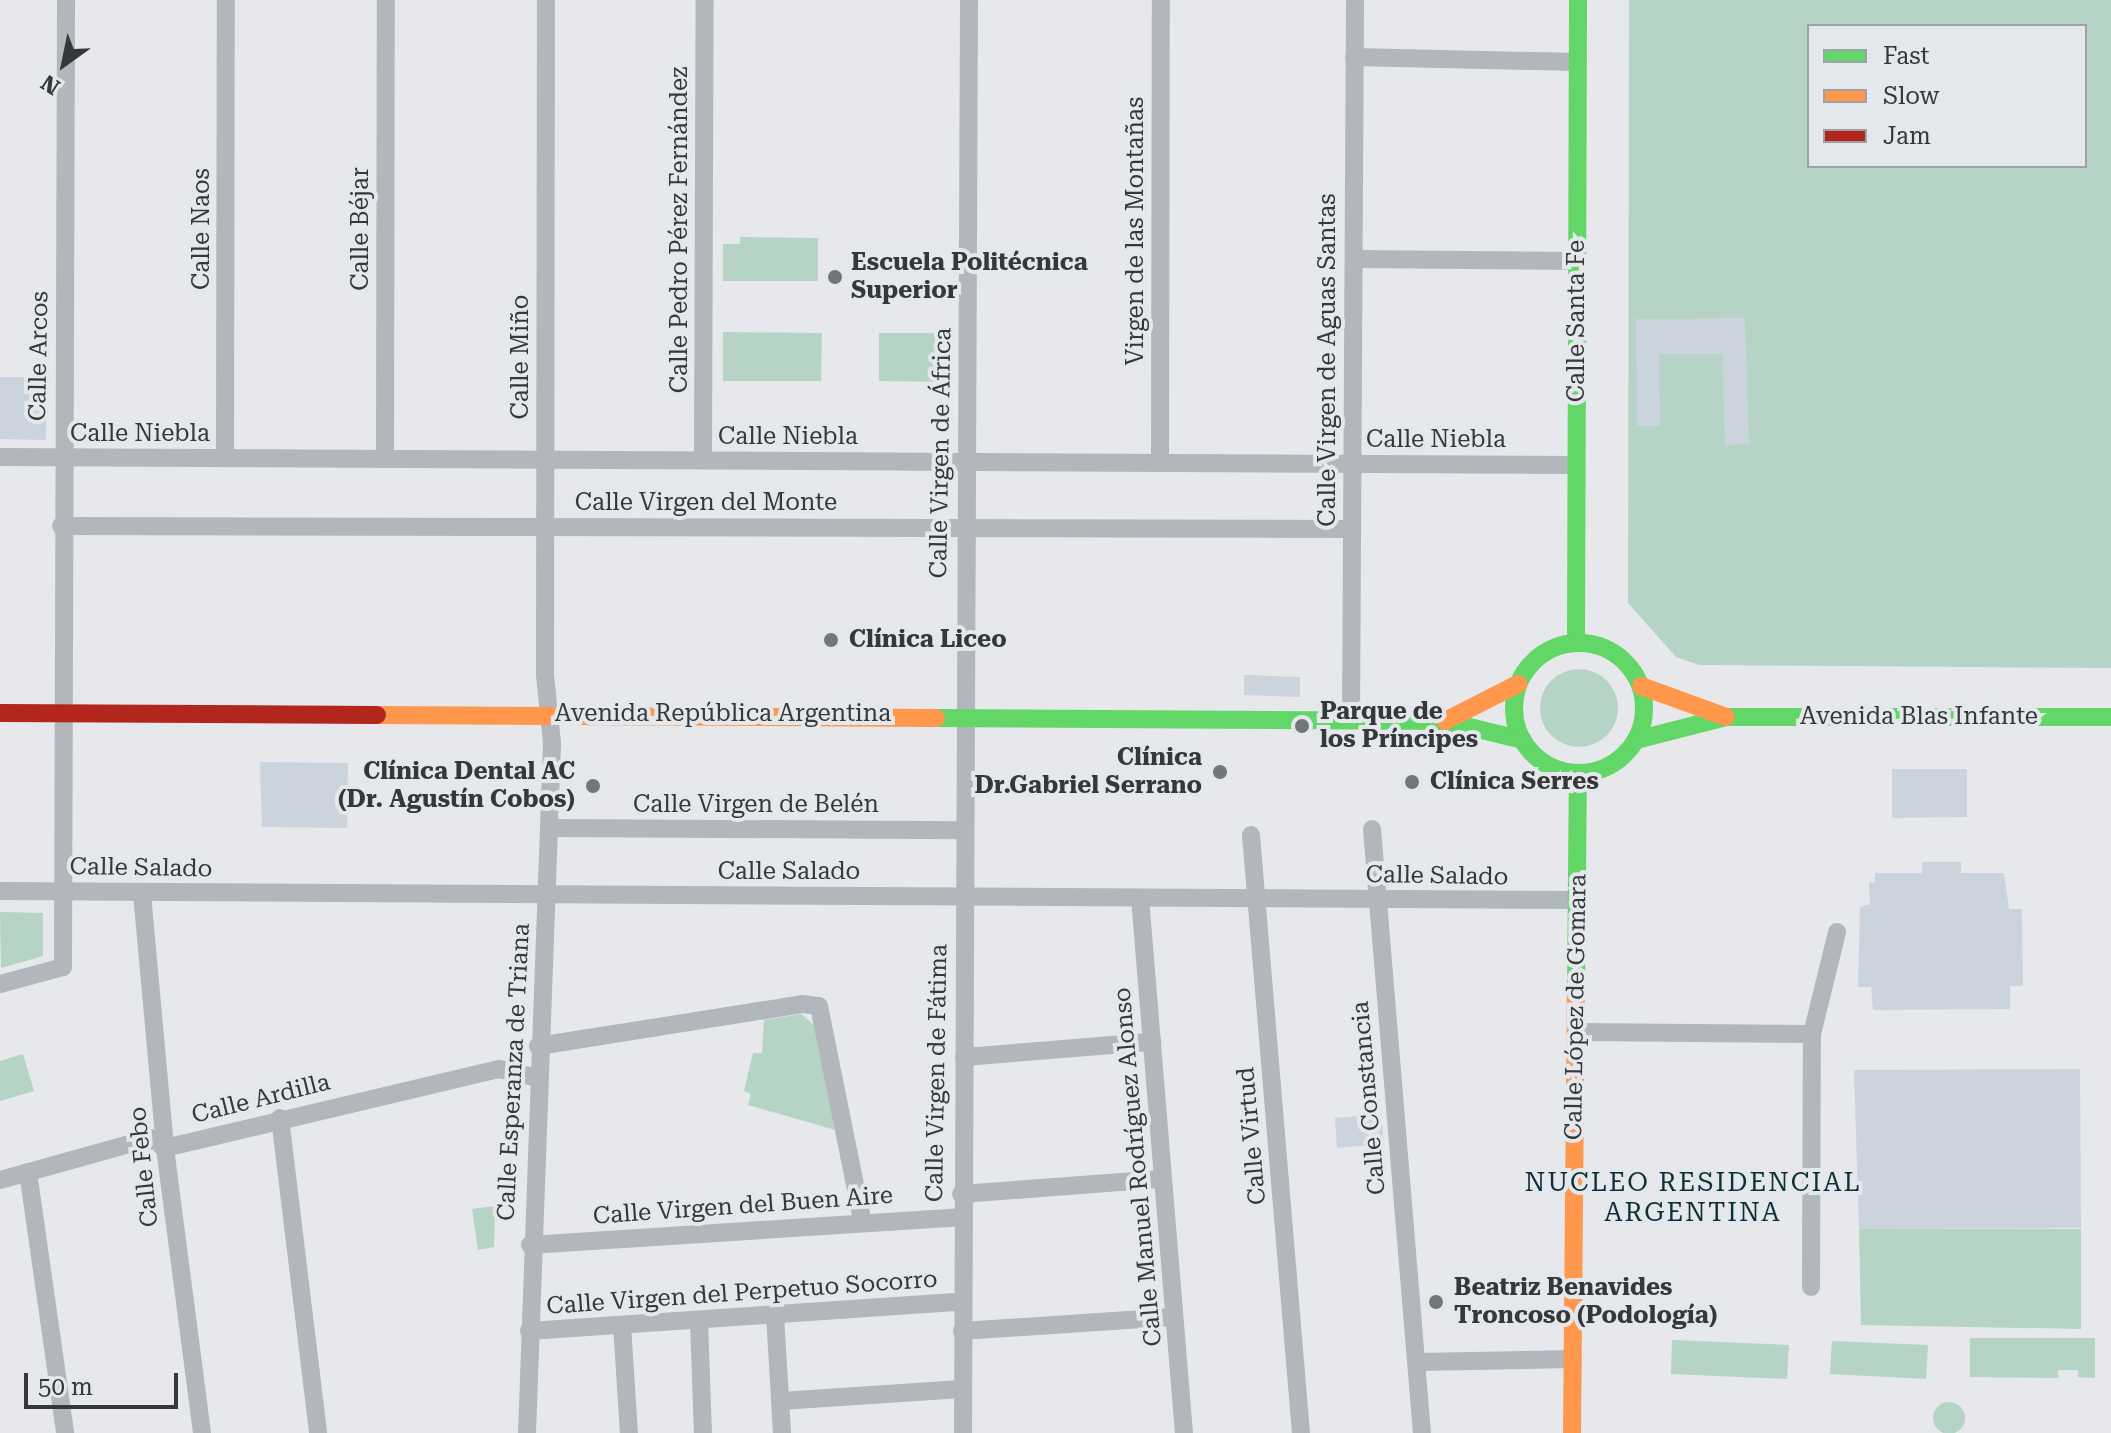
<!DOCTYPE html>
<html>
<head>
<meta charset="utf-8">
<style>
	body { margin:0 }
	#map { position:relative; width:2111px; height:1433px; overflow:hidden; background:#e6e8eb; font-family:"Roboto Serif",serif }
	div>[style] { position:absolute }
	.green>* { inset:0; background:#b6d4c6 }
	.round { border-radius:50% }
	.building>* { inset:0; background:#cbd3dc }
	.street>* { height:18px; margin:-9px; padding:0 9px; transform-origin:9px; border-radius:9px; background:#b1b7bd }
	.fast>* { height:18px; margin:-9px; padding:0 9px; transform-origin:9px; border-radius:9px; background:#63d668 }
	.fast>.ring { margin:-9px; padding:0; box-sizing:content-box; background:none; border:18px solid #63d668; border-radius:50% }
	.slow>* { height:18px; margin:-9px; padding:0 9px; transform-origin:9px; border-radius:9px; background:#ff974d }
	.jam>* { height:18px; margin:-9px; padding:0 9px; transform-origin:9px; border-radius:9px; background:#b3261e }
	.dots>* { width:22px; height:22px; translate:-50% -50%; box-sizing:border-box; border:4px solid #e4e8ed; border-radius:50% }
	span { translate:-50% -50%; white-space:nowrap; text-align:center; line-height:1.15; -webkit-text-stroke:8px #e4e8ed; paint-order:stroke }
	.street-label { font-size:24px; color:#353739 }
	.poi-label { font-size:24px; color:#353739; font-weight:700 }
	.left { translate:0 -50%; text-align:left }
	.right { translate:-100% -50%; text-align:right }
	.neighbourhood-label { font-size:26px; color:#0e2f37; letter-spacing:2px }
	.legend { position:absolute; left:1807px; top:24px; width:280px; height:144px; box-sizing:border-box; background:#e4e8ed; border:2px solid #9ea1a5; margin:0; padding:10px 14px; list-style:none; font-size:24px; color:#353739 }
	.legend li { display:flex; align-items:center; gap:16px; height:40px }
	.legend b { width:40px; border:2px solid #9ea1a5 }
	.north { position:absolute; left:24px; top:24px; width:80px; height:80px; -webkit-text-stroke:6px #e4e8ed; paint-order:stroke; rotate:213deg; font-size:22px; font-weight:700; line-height:32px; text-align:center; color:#353739 }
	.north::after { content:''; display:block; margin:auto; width:28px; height:36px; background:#353739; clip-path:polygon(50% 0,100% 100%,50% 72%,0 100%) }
	.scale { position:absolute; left:24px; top:1373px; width:154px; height:36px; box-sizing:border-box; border:4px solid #353739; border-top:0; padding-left:10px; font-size:24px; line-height:28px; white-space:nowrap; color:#353739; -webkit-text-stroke:6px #e4e8ed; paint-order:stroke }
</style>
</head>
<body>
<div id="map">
	<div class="green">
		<div style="clip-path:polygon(evenodd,1629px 0,2111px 0,2111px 668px,1699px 665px,1676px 657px,1628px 603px,1629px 0,1809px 26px,2085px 26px,2085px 166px,1809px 166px,1809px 26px)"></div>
		<div style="clip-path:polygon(740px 237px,818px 238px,818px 281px,723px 281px,723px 244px,740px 244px)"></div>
		<div style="clip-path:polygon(723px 332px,822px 333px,821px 381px,723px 381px)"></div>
		<div style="clip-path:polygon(879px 333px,947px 333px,947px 382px,879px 381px)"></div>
		<div class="round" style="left:1540px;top:669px;width:78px;height:78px"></div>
		<div style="clip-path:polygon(0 912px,43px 913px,43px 956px,1px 968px)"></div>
		<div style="clip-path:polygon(801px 1014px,822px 1032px,839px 1131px,748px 1105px,751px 1094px,744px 1091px,753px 1053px,762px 1053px,764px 1020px)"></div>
		<div style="clip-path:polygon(23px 1054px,34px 1091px,0 1101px,0 1061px)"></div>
		<div style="clip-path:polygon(495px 1206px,494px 1247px,478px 1250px,472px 1209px)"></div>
		<div style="clip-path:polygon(1859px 1229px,2081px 1229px,2081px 1329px,1861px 1325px)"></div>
		<div style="clip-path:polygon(1970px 1338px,2095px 1338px,2095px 1378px,2078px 1377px,2078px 1370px,2058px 1370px,2058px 1378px,1970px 1377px)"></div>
		<div style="clip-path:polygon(1672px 1340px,1789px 1345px,1787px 1379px,1671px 1374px)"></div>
		<div style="clip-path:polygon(1832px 1341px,1928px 1345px,1926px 1379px,1830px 1374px)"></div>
		<div class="round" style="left:1933px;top:1402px;width:32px;height:32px"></div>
	</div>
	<div class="building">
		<div style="clip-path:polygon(1745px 318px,1749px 444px,1725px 445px,1722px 354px,1659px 354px,1660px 426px,1637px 426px,1636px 319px)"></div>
		<div style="clip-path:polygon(0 377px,47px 377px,46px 440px,0 439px)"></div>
		<div style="clip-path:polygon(1244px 675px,1300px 677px,1300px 697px,1244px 695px)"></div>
		<div style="clip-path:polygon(260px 762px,348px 763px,347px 828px,262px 827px)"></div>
		<div style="clip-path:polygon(1892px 769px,1967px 769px,1967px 817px,1892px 818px)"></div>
		<div style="clip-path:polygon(1922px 862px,1961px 862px,1961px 873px,2004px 873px,2009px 909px,2022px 909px,2023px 986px,2010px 986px,2010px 1009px,1873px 1010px,1871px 987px,1858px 987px,1860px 907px,1870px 904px,1869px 882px,1875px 883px,1875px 873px,1922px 873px)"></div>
		<div style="clip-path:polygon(2080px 1069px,2081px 1228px,1859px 1229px,1854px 1070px)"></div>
		<div style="clip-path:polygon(1381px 1114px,1384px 1144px,1337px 1148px,1335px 1118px)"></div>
	</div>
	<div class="street">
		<div style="left:1354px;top:57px;width:224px;rotate:1.3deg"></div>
		<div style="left:1354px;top:259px;width:223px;rotate:0.5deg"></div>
		<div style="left:0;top:457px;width:1576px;rotate:0.29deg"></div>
		<div style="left:225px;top:458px;width:458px;rotate:-89.9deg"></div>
		<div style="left:385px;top:459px;width:459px;rotate:-89.9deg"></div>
		<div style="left:703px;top:460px;width:460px;rotate:-89.8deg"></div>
		<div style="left:1160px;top:463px;width:463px;rotate:-89.9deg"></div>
		<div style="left:61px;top:526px;width:1290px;rotate:0.13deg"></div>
		<div style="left:1351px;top:720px;width:720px;rotate:-89.68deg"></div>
		<div style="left:549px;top:828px;width:414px;rotate:0.3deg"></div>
		<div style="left:1372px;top:829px;width:606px;rotate:85.27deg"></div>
		<div style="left:1251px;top:835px;width:600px;rotate:85.22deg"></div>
		<div style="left:0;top:891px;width:1577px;rotate:0.33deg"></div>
		<div style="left:142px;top:894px;width:255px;rotate:84.8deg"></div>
		<div style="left:165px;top:1148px;width:287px;rotate:82.6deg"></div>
		<div style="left:1140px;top:898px;width:537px;rotate:85.3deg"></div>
		<div style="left:0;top:984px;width:65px;rotate:-15.1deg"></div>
		<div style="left:63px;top:967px;width:967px;rotate:-89.82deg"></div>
		<div style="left:1576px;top:1032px;width:236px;rotate:0.5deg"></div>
		<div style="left:538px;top:1046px;width:267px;rotate:-9deg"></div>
		<div style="left:802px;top:1004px;width:17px;rotate:7deg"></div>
		<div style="left:819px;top:1006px;width:218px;rotate:78.6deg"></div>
		<div style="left:964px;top:1057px;width:189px;rotate:-4.6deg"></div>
		<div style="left:280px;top:1118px;width:317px;rotate:83.1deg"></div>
		<div style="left:28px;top:1172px;width:264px;rotate:81.9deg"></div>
		<div style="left:0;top:1180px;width:156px;rotate:-15.6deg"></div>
		<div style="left:150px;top:1138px;width:18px;rotate:34deg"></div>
		<div style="left:165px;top:1148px;width:343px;rotate:-13.3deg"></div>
		<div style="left:499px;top:1069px;width:40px;rotate:13deg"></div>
		<div style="left:961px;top:1194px;width:202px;rotate:-4.3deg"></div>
		<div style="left:530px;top:1245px;width:431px;rotate:-3.7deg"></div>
		<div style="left:1811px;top:1287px;width:253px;rotate:-89.8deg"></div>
		<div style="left:1812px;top:1034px;width:105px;rotate:-76.2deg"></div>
		<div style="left:775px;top:1315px;width:118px;rotate:86.6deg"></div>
		<div style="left:699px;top:1320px;width:113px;rotate:88deg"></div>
		<div style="left:622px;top:1325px;width:108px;rotate:86.3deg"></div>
		<div style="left:529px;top:1331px;width:431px;rotate:-3.9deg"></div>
		<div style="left:962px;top:1331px;width:211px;rotate:-3.8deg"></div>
		<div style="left:1418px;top:1362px;width:155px;rotate:-1.1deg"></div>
		<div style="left:781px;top:1401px;width:181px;rotate:-3.8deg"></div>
		<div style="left:527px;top:1433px;width:690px;rotate:-87.92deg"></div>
		<div style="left:552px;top:743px;width:68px;rotate:-95.9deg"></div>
		<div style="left:545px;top:675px;width:675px;rotate:-89.92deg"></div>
		<div style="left:963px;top:1433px;width:1433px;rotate:-89.76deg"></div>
	</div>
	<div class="fast">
		<div style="left:1576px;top:643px;width:643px;rotate:-89.82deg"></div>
		<div class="ring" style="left:1514px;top:643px;width:112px;height:112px"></div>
		<div style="left:936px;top:718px;width:509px;rotate:0.34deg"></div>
		<div style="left:1445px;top:721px;width:80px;rotate:13.7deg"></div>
		<div style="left:1636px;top:740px;width:93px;rotate:-14.3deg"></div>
		<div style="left:1726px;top:717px;width:385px"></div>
		<div style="left:1576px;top:991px;width:218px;rotate:-89.5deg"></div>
	</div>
	<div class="slow">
		<div style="left:1641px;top:686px;width:90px;rotate:20deg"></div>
		<div style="left:377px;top:715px;width:559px;rotate:0.31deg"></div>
		<div style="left:1445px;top:721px;width:82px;rotate:-26.9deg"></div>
		<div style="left:1572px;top:1433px;width:442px;rotate:-89.5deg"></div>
	</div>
	<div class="jam">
		<div style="left:0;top:713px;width:377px;rotate:0.3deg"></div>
	</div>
	<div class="dots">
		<div style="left:835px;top:277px;background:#737577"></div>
		<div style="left:831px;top:640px;background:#737577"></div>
		<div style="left:1302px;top:726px;background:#737577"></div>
		<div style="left:1220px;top:772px;background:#737577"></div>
		<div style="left:1412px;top:782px;background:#737577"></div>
		<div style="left:593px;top:786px;background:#737577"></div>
		<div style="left:1436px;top:1302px;background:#737577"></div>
	</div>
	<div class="street-label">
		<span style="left:202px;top:229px;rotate:-90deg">Calle Naos</span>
		<span style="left:361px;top:229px;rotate:-90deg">Calle Béjar</span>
		<span style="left:680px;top:230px;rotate:-90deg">Calle Pedro Pérez Fernández</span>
		<span style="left:1136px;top:231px;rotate:-90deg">Virgen de las Montañas</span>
		<span style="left:1577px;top:321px;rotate:-90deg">Calle Santa Fe</span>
		<span style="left:39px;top:356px;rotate:-89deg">Calle Arcos</span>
		<span style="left:521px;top:357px;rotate:-90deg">Calle Miño</span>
		<span style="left:1328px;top:360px;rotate:-90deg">Calle Virgen de Aguas Santas</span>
		<span style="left:140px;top:434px">Calle Niebla</span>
		<span style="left:788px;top:437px">Calle Niebla</span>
		<span style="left:1436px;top:440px">Calle Niebla</span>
		<span style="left:941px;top:453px;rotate:-89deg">Calle Virgen de África</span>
		<span style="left:706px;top:503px">Calle Virgen del Monte</span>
		<span style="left:723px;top:714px">Avenida República Argentina</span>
		<span style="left:1919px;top:717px">Avenida Blas Infante</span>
		<span style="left:756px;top:805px">Calle Virgen de Belén</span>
		<span style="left:141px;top:868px;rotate:1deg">Calle Salado</span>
		<span style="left:789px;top:872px">Calle Salado</span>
		<span style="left:1437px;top:876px;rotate:1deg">Calle Salado</span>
		<span style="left:1576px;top:1007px;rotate:-89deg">Calle López de Gomara</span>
		<span style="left:514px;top:1072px;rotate:-87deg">Calle Esperanza de Triana</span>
		<span style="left:937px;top:1073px;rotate:-89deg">Calle Virgen de Fátima</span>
		<span style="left:1369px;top:1098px;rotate:-95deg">Calle Constancia</span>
		<span style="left:261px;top:1099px;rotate:-14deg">Calle Ardilla</span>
		<span style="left:1252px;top:1136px;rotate:-95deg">Calle Virtud</span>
		<span style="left:144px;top:1167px;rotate:-96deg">Calle Febo</span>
		<span style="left:1138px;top:1167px;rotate:-95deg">Calle Manuel Rodríguez Alonso</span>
		<span style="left:743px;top:1206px;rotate:-4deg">Calle Virgen del Buen Aire</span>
		<span style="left:742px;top:1293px;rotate:-4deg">Calle Virgen del Perpetuo Socorro</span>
	</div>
	<div class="poi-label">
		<span class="left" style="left:851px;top:277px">Escuela Politécnica<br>Superior</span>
		<span class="left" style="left:849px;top:640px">Clínica Liceo</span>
		<span class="left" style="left:1320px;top:726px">Parque de<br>los Príncipes</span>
		<span class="right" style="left:1202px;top:772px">Clínica<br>Dr.Gabriel Serrano</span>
		<span class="right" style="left:575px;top:786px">Clínica Dental AC<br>(Dr. Agustín Cobos)</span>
		<span class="left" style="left:1430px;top:782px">Clínica Serres</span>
		<span class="left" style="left:1454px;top:1302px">Beatriz Benavides<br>Troncoso (Podología)</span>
	</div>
	<div class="neighbourhood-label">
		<span style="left:1693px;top:1198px">NUCLEO RESIDENCIAL<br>ARGENTINA</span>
	</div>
	<ul class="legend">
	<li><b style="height:10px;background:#63d668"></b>Fast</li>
	<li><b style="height:10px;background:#ff974d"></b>Slow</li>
	<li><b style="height:10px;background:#b3261e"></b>Jam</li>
	</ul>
	<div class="north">N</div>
	<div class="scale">50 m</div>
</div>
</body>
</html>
